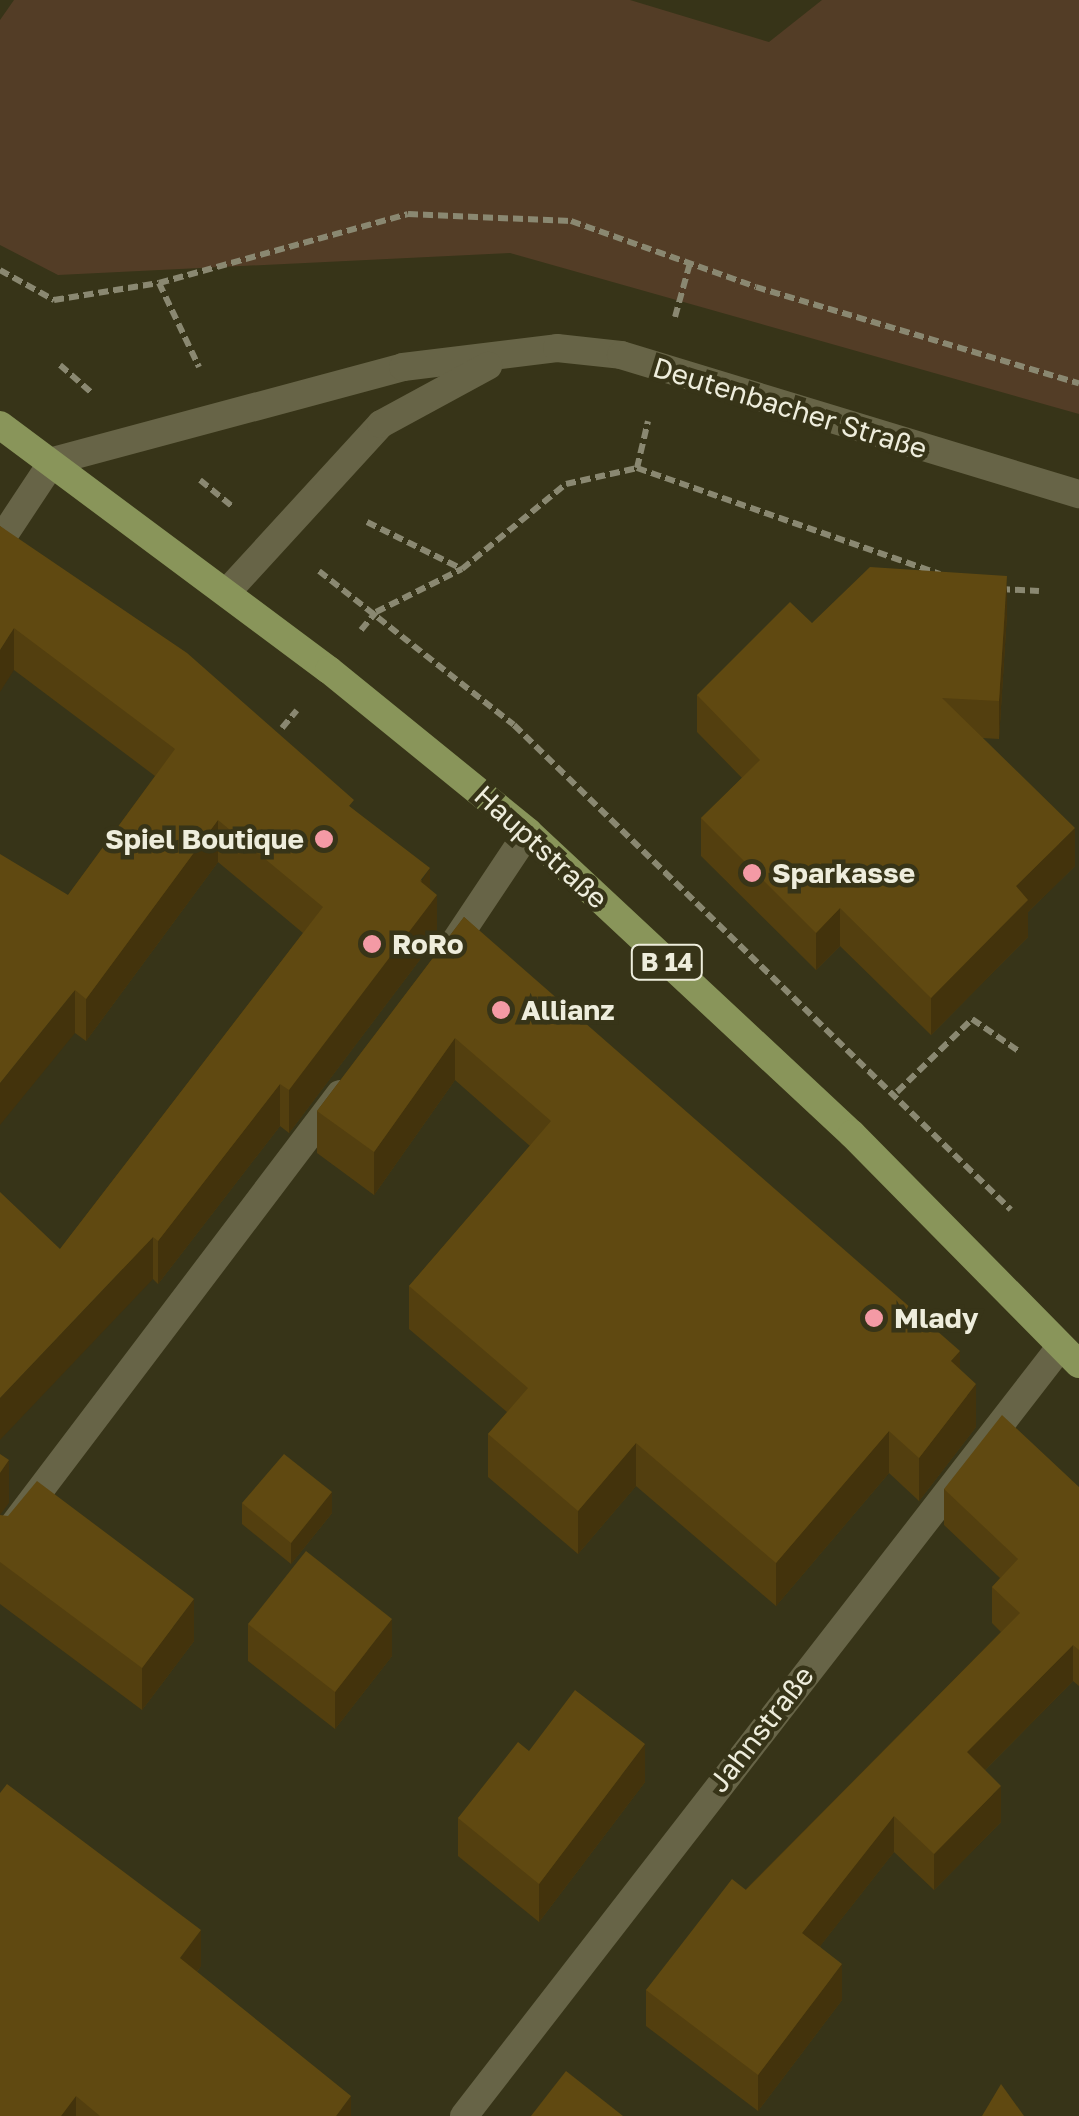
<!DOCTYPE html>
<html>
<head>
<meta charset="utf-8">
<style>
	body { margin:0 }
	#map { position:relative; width:1079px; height:2116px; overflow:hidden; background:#373418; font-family:"Golos Text",sans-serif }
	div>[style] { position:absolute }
	.green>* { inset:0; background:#533d26 }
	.path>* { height:6px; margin-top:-3px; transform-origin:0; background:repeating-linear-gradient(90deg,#8a8871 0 10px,transparent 0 15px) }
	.service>* { height:28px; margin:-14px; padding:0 14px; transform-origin:14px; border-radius:14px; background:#676447 }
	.minor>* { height:28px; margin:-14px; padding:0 14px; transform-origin:14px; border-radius:14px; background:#676447 }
	.tertiary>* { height:28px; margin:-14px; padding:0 14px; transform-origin:14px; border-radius:14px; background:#676447 }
	.primary>* { height:28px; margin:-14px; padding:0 14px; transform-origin:14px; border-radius:14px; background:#89955a }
	.wall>* { inset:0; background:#533f0f }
	.shaded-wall>* { inset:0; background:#43330c }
	.building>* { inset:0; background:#604911 }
	.dots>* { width:28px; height:28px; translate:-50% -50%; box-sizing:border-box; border:5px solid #373418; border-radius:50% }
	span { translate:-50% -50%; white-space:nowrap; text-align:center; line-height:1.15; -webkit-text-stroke:9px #373418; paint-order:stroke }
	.shield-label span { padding:2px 8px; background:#373418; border:2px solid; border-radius:8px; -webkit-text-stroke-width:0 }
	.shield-label { font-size:25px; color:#eeeddc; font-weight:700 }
	.street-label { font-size:28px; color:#eeeddc }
	.poi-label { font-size:28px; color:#eeeddc; font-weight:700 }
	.right { translate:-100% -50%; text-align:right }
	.left { translate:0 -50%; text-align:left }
</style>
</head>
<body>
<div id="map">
	<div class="green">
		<div style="clip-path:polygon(14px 0,630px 0,769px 42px,822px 0,1079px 0,1079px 414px,510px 253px,58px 275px,0 245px,0 20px)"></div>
	</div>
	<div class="path">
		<div style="left:0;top:270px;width:62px;rotate:29.1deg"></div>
		<div style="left:54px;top:300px;width:106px;rotate:-9.2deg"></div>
		<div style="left:159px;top:283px;width:258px;rotate:-15.5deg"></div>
		<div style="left:408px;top:214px;width:163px;rotate:2.5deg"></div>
		<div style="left:571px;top:221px;width:196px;rotate:19.6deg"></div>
		<div style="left:756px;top:287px;width:337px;rotate:16.6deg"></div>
		<div style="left:159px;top:283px;width:93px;rotate:64.5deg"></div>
		<div style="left:675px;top:317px;width:56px;rotate:-74.5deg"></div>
		<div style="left:60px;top:365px;width:44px;rotate:41.3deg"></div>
		<div style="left:637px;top:468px;width:48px;rotate:-76.8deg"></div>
		<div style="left:200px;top:480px;width:43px;rotate:39.3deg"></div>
		<div style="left:367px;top:522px;width:106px;rotate:26.3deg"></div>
		<div style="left:319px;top:571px;width:248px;rotate:38.3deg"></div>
		<div style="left:514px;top:725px;width:694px;rotate:44.3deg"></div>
		<div style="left:1000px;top:589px;width:39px;rotate:3deg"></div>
		<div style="left:361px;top:630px;width:23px;rotate:-50deg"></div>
		<div style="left:376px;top:612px;width:96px;rotate:-26.6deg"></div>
		<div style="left:462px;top:569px;width:134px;rotate:-39.3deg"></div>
		<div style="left:566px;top:484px;width:73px;rotate:-12.7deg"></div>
		<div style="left:637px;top:468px;width:321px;rotate:19.3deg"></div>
		<div style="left:282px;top:728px;width:23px;rotate:-50deg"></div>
		<div style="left:897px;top:1092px;width:105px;rotate:-44.2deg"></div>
		<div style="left:972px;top:1019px;width:58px;rotate:34.5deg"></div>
	</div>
	<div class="service">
		<div style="left:448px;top:952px;width:144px;rotate:-56.3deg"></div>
		<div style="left:0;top:1543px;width:563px;rotate:-52.87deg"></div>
	</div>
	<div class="minor">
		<div style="left:0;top:541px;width:96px;rotate:-56.5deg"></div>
		<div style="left:464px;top:2116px;width:974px;rotate:-52.21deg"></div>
	</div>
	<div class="tertiary">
		<div style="left:53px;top:461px;width:362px;rotate:-15deg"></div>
		<div style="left:403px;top:367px;width:155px;rotate:-7deg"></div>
		<div style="left:557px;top:348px;width:64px;rotate:6.2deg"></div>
		<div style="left:621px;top:355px;width:479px;rotate:16.9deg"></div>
		<div style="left:227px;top:592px;width:228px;rotate:-47.5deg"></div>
		<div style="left:381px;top:424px;width:122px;rotate:-28.5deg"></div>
	</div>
	<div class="primary">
		<div style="left:0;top:425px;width:410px;rotate:36.7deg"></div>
		<div style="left:329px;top:670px;width:257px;rotate:39.1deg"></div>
		<div style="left:528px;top:832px;width:443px;rotate:43deg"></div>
		<div style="left:852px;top:1134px;width:323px;rotate:45.4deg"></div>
	</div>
	<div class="wall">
		<div style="clip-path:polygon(0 526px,354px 810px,430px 889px,437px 937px,289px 1133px,280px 1126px,158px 1284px,153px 1279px,60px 1249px,303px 933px,218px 862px,86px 1041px,75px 1033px,68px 895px,155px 776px,14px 670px)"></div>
		<div style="clip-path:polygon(1007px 614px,999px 739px,982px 738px,1075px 866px,1028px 912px,1028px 937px,931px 1035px,840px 946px,816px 970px,701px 856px,701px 818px,742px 778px,697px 732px,697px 695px)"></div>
		<div style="clip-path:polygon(464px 917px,960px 1369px,976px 1427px,919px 1501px,889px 1473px,776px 1606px,636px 1486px,578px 1554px,488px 1477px,488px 1434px,507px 1412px,409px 1329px,409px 1286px,530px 1146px,455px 1080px,374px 1195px,317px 1153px,317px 1111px)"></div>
		<div style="clip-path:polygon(1079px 1487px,1079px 1686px,1073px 1681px,985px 1770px,1001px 1822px,934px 1890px,894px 1852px,820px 1946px,842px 2000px,758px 2111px,646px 2026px,646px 1990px,1001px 1632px,992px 1623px,992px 1587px,1000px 1578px,944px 1525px,944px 1489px)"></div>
		<div style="clip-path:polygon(242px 1503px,332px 1513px,291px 1564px,242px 1524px)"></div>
		<div style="clip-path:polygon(0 1515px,194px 1641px,142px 1710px,0 1604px)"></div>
		<div style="clip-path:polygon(248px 1624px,392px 1656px,335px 1729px,248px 1661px)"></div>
		<div style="clip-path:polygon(529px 1751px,645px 1782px,539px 1922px,458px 1856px,458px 1818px)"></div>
		<div style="clip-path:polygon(201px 1966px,197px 1972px,351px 2116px,0 2116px)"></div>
	</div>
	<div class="shaded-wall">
		<div style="clip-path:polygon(1007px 576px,1007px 614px,999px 739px,999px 701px)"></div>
		<div style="clip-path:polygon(14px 628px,14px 670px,0 692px,0 650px)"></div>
		<div style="clip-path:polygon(218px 820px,218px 862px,86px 1041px,86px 999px)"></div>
		<div style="clip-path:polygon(1075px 828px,1075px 866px,1028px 912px,1028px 937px,931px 1035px,931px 998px,1016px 886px)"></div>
		<div style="clip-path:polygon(430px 868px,430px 904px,437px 895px,437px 937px,289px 1133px,289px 1090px)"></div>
		<div style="clip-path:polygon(840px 908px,840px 946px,816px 970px,816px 933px)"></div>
		<div style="clip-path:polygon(75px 990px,75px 1033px,0 1125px,0 1083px)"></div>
		<div style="clip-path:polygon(455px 1038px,455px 1080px,374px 1195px,374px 1152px)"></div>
		<div style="clip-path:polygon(280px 1084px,280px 1126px,158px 1284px,158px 1241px)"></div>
		<div style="clip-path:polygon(153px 1237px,153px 1279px,0 1440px,0 1398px)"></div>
		<div style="clip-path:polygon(960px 1351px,960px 1394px,951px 1361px)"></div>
		<div style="clip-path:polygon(976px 1384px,976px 1427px,919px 1501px,919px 1458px)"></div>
		<div style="clip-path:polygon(889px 1431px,889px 1473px,776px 1606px,776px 1563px)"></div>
		<div style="clip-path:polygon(636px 1443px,636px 1486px,578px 1554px,578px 1511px)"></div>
		<div style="clip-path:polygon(9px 1460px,9px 1503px,0 1515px,0 1473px)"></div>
		<div style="clip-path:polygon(332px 1492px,332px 1513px,291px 1564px,291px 1543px)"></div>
		<div style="clip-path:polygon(194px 1599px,194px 1641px,142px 1710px,142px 1668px)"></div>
		<div style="clip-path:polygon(392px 1619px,392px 1656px,335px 1729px,335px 1692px)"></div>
		<div style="clip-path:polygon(1073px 1645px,1073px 1681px,967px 1788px,967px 1752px)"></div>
		<div style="clip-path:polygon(645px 1744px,645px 1782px,539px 1922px,539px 1884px)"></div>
		<div style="clip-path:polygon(1001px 1786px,1001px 1822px,934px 1890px,934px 1854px)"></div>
		<div style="clip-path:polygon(894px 1816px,894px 1852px,802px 1969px,802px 1933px)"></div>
		<div style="clip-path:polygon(201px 1930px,201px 1966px,180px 1994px,180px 1958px)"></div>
		<div style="clip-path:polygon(842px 1964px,842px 2000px,758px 2111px,758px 2075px)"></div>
		<div style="clip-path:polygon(76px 2096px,76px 2116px,61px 2116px)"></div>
		<div style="clip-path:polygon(351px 2096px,351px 2116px,336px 2116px)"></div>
	</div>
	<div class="building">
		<div style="clip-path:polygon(0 526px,187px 653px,354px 800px,349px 806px,430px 868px,420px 881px,437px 895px,289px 1090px,280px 1084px,158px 1241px,153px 1237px,0 1398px,0 1192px,60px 1249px,323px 907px,218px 820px,86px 999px,75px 990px,0 1083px,0 854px,68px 895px,175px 749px,14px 628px,0 650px)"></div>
		<div style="clip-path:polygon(870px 567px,1007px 576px,999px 701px,942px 698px,1075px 828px,1016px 886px,1028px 900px,931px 998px,840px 908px,816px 933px,701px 818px,760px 760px,697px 695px,790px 602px,812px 623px)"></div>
		<div style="clip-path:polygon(464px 917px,960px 1351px,951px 1361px,976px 1384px,919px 1458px,889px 1431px,776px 1563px,636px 1443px,578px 1511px,488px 1434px,528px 1388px,409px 1286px,551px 1121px,455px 1038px,374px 1152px,317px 1111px)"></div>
		<div style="clip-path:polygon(1002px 1415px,1079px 1487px,1079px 1650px,1073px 1645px,967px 1752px,1001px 1786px,934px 1854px,894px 1816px,802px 1933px,842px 1964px,758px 2075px,646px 1990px,732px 1879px,746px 1890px,1020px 1613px,992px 1587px,1018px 1559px,944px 1489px)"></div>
		<div style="clip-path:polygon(0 1454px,9px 1460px,0 1473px)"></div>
		<div style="clip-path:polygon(284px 1454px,332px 1492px,291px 1543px,242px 1503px)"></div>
		<div style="clip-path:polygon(37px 1481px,194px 1599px,142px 1668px,0 1562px,0 1515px,8px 1516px)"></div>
		<div style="clip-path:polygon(306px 1551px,392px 1619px,335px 1692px,248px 1624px)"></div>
		<div style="clip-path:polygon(575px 1690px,645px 1744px,539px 1884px,458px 1818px,518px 1742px,529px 1751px)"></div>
		<div style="clip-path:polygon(7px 1784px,201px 1930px,180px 1958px,351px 2096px,336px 2116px,100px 2116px,76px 2096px,61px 2116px,0 2116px,0 1793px)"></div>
		<div style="clip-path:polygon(566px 2071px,623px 2116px,531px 2116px)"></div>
		<div style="clip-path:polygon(1001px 2084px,1024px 2116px,982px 2116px)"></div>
	</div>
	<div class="dots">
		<div style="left:324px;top:839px;background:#f49aa5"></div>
		<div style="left:752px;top:873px;background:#f49aa5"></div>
		<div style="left:372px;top:944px;background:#f49aa5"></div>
		<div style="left:501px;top:1010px;background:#f49aa5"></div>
		<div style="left:874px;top:1318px;background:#f49aa5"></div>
	</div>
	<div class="shield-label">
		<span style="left:667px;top:962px">B 14</span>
	</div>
	<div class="street-label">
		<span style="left:790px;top:408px;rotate:17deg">Deutenbacher Straße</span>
		<span style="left:541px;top:847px;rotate:42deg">Hauptstraße</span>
		<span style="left:761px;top:1729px;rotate:-52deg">Jahnstraße</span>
	</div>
	<div class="poi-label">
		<span class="right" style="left:304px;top:839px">Spiel Boutique</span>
		<span class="left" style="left:772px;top:873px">Sparkasse</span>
		<span class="left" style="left:392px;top:944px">RoRo</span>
		<span class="left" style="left:521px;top:1010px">Allianz</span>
		<span class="left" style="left:894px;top:1318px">Mlady</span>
	</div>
</div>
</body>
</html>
